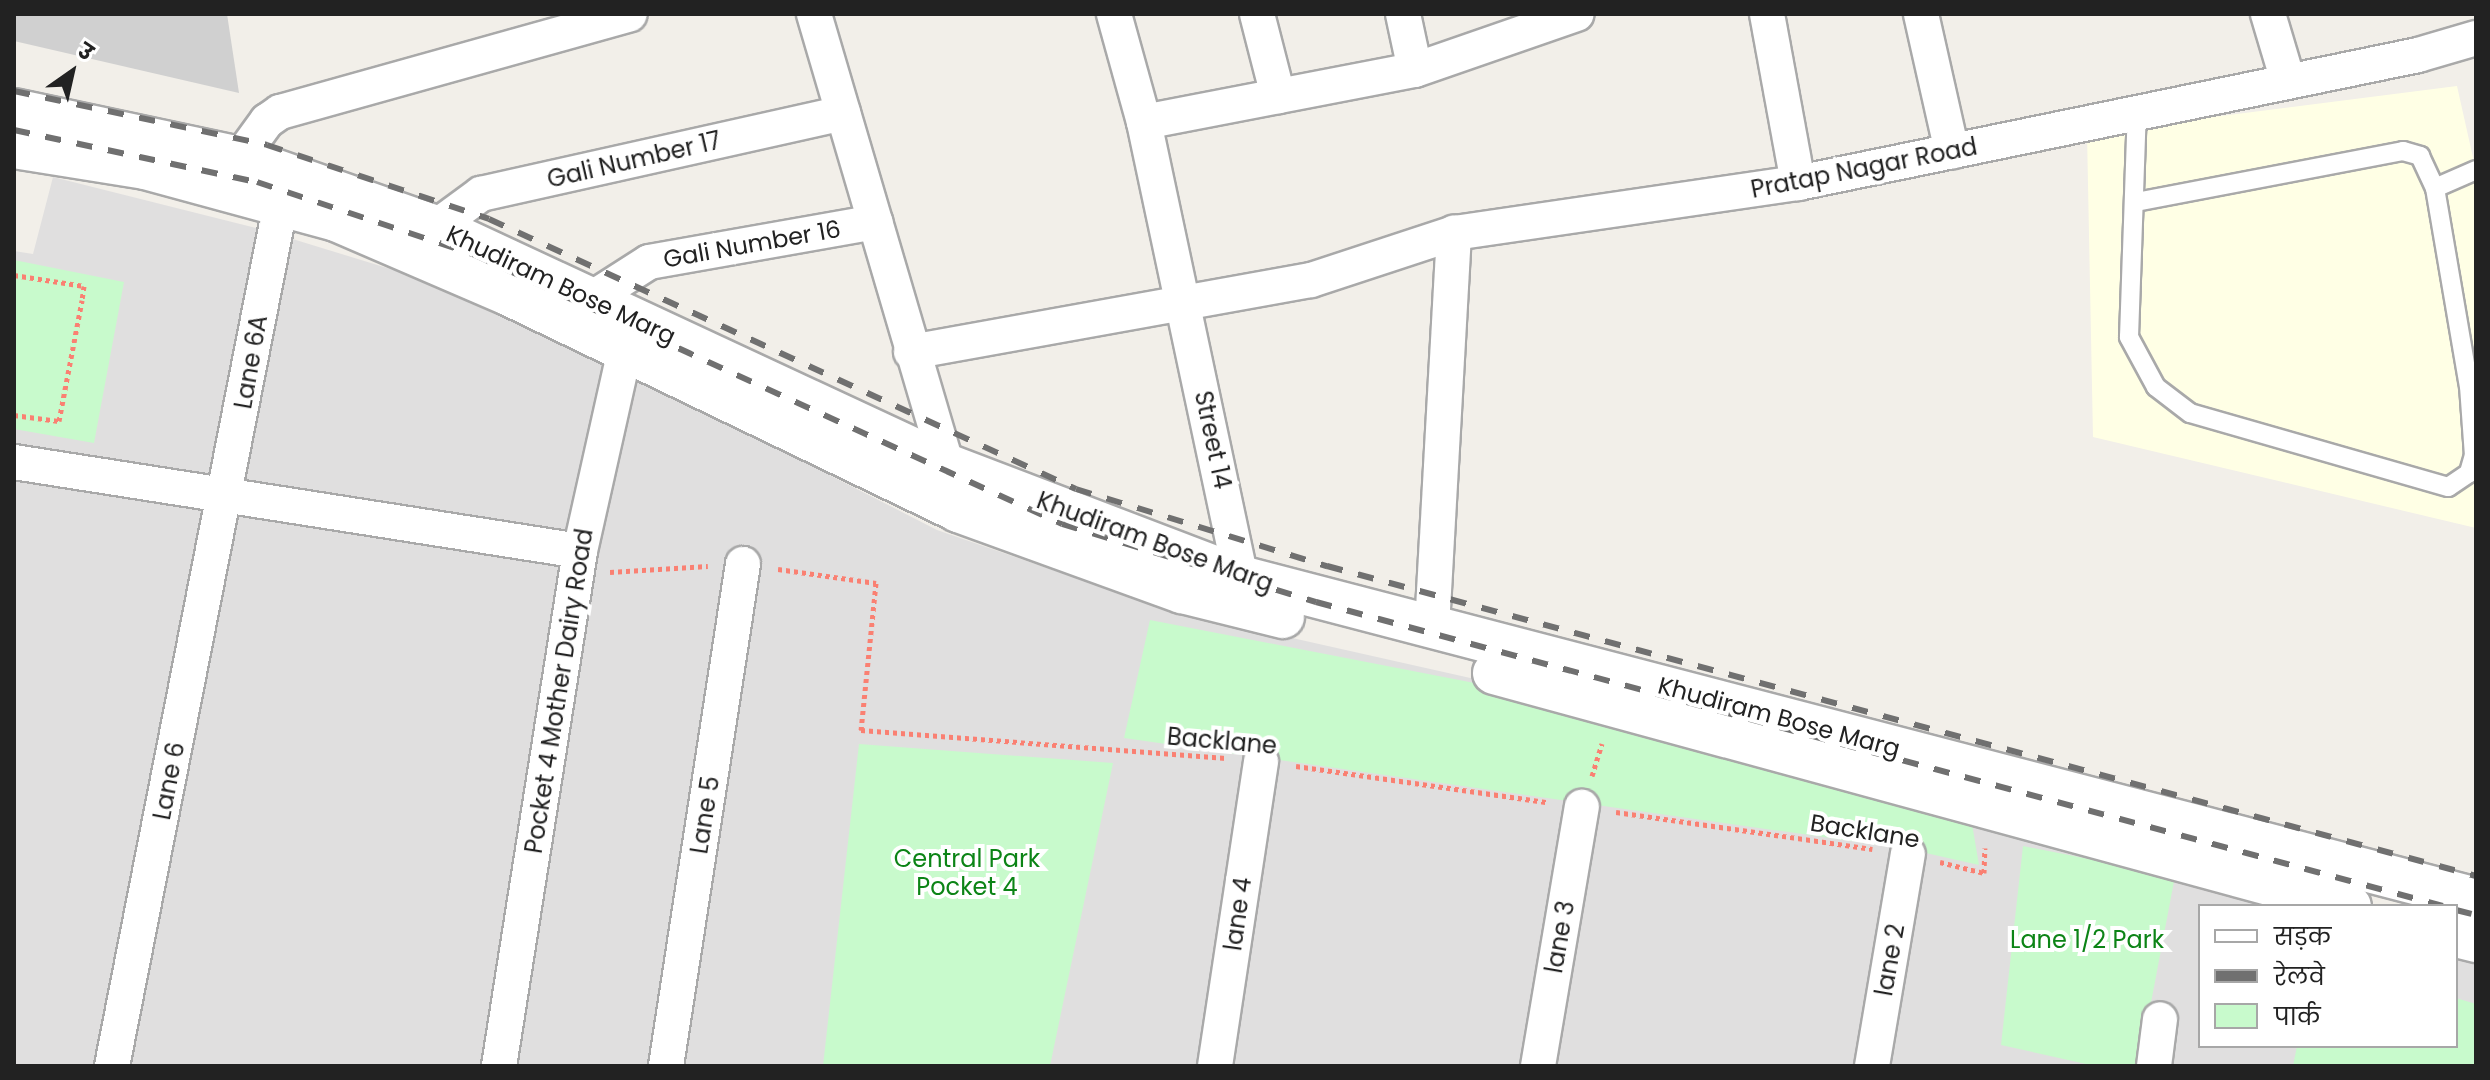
<!DOCTYPE html>
<html>
<head>
<meta charset="utf-8">
<style>
	body { margin:0 }
	#map { position:relative; width:2490px; height:1080px; overflow:hidden; background:#f2efe9; font-family:Poppins,"Noto Sans Devanagari",sans-serif }
	div>[style] { position:absolute }
	.residential>* { inset:0; background:#e0dfdf }
	.education>* { inset:0; background:#ffffe5 }
	.religious>* { inset:0; background:#d0d0d0 }
	.park>* { inset:0; background:#c8facc }
	.path>* { height:5px; margin-top:-2.5px; transform-origin:0; background:repeating-linear-gradient(90deg,#fa8072 0 4px,transparent 0 8px) }
	.roads { filter:drop-shadow(2px 0 #a9a9a9) drop-shadow(-2px 0 #a9a9a9) drop-shadow(0 2px #a9a9a9) drop-shadow(0 -2px #a9a9a9) }
	.service>* { height:18px; margin:-9px; padding:0 9px; transform-origin:9px; border-radius:9px; background:#fff }
	.minor>* { height:34px; margin:-17px; padding:0 17px; transform-origin:17px; border-radius:17px; background:#fff }
	.tertiary>* { height:42px; margin:-21px; padding:0 21px; transform-origin:21px; border-radius:21px; background:#fff }
	.rail>* { height:6px; margin-top:-3px; transform-origin:0; background:repeating-linear-gradient(90deg,#707070 0 16px,transparent 0 32px) }
	span { translate:-50% -50%; white-space:nowrap; text-align:center; line-height:1.15; -webkit-text-stroke:8px #fff; paint-order:stroke }
	.street-label { font-size:24px; color:#222 }
	.park-label { font-size:24px; color:#0c8416 }
	.frame { position:absolute; inset:0; border:16px solid #222; pointer-events:none }
	.legend { position:absolute; left:2198px; top:904px; width:260px; height:144px; box-sizing:border-box; background:#fff; border:2px solid #a7a7a7; margin:0; padding:10px 14px; list-style:none; font-size:24px; color:#222 }
	.legend li { display:flex; align-items:center; gap:16px; height:40px }
	.legend b { width:40px; border:2px solid #a7a7a7 }
	.north { position:absolute; left:32px; top:32px; width:80px; height:80px; -webkit-text-stroke:6px #fff; paint-order:stroke; rotate:34deg; font-size:22px; font-weight:700; line-height:32px; text-align:center; color:#222 }
	.north::after { content:''; display:block; margin:auto; width:28px; height:36px; background:#222; clip-path:polygon(50% 0,100% 100%,50% 72%,0 100%) }
</style>
</head>
<body>
<div id="map">
	<div class="residential">
		<div style="clip-path:polygon(53px 177px,260px 229px,410px 275px,675px 396px,937px 530px,1168px 610px,1613px 710px,2284px 906px,2200px 906px,2200px 1046px,2456px 1046px,2456px 959px,2476px 965px,2476px 1066px,14px 1066px,14px 251px,33px 254px)"></div>
	</div>
	<div class="education">
		<div style="clip-path:polygon(2457px 86px,2476px 171px,2476px 528px,2093px 437px,2087px 133px)"></div>
	</div>
	<div class="religious">
		<div style="clip-path:polygon(14px 14px,227px 14px,239px 93px,14px 41px)"></div>
	</div>
	<div class="park">
		<div style="clip-path:polygon(14px 260px,124px 282px,94px 443px,14px 429px)"></div>
		<div style="clip-path:polygon(1150px 620px,1613px 710px,1971px 818px,1979px 865px,1908px 849px,1124px 738px)"></div>
		<div style="clip-path:polygon(859px 744px,1113px 763px,1050px 1066px,823px 1066px)"></div>
		<div style="clip-path:polygon(2023px 846px,2175px 876px,2139px 1066px,2095px 1066px,2001px 1045px)"></div>
		<div style="clip-path:polygon(2456px 998px,2476px 1004px,2476px 1066px,2293px 1066px,2297px 1046px,2456px 1046px)"></div>
	</div>
	<div class="path">
		<div style="left:14px;top:275px;width:71px;rotate:8.9deg"></div>
		<div style="left:84px;top:286px;width:15px;rotate:98deg"></div>
		<div style="left:14px;top:415px;width:45px;rotate:7.6deg"></div>
		<div style="left:59px;top:421px;width:123px;rotate:-79.2deg"></div>
		<div style="left:778px;top:569px;width:99px;rotate:8.1deg"></div>
		<div style="left:876px;top:583px;width:148px;rotate:95.8deg"></div>
		<div style="left:861px;top:730px;width:366px;rotate:4.4deg"></div>
		<div style="left:610px;top:572px;width:98px;rotate:-3.5deg"></div>
		<div style="left:1296px;top:766px;width:254px;rotate:8.2deg"></div>
		<div style="left:1592px;top:776px;width:34px;rotate:-73deg"></div>
		<div style="left:1616px;top:812px;width:259px;rotate:8.2deg"></div>
		<div style="left:1940px;top:862px;width:45px;rotate:14deg"></div>
		<div style="left:1984px;top:873px;width:25px;rotate:-88deg"></div>
	</div>
	<div class="roads">
		<div class="service">
			<div style="left:2435px;top:188px;width:45px;rotate:-23.7deg"></div>
			<div style="left:2136px;top:202px;width:272px;rotate:-10.8deg"></div>
			<div style="left:2403px;top:151px;width:18px;rotate:16deg"></div>
			<div style="left:2420px;top:156px;width:35px;rotate:65deg"></div>
			<div style="left:2435px;top:188px;width:201px;rotate:80.3deg"></div>
			<div style="left:2469px;top:386px;width:69px;rotate:85.9deg"></div>
			<div style="left:2474px;top:455px;width:19px;rotate:106deg"></div>
			<div style="left:2469px;top:473px;width:25px;rotate:146deg"></div>
			<div style="left:2448px;top:487px;width:268px;rotate:-164deg"></div>
			<div style="left:2190px;top:413px;width:43px;rotate:-142.6deg"></div>
			<div style="left:2156px;top:387px;width:57px;rotate:-118.4deg"></div>
			<div style="left:2129px;top:337px;width:225px;rotate:-88deg"></div>
		</div>
		<div class="minor">
			<div style="left:814px;top:14px;width:470px;rotate:73.6deg"></div>
			<div style="left:1114px;top:14px;width:112px;rotate:74.5deg"></div>
			<div style="left:1144px;top:122px;width:276px;rotate:-10.9deg"></div>
			<div style="left:1415px;top:70px;width:171px;rotate:-19.1deg"></div>
			<div style="left:1257px;top:14px;width:85px;rotate:75.6deg"></div>
			<div style="left:1403px;top:14px;width:57px;rotate:77.9deg"></div>
			<div style="left:1767px;top:14px;width:172px;rotate:79.6deg"></div>
			<div style="left:1921px;top:14px;width:141px;rotate:77.3deg"></div>
			<div style="left:2268px;top:14px;width:70px;rotate:73.4deg"></div>
			<div style="left:1144px;top:122px;width:465px;rotate:78deg"></div>
			<div style="left:240px;top:158px;width:46px;rotate:-53.9deg"></div>
			<div style="left:267px;top:121px;width:16px;rotate:-35deg"></div>
			<div style="left:280px;top:112px;width:363px;rotate:-15.6deg"></div>
			<div style="left:436px;top:227px;width:56px;rotate:-36.3deg"></div>
			<div style="left:481px;top:194px;width:371px;rotate:-12.6deg"></div>
			<div style="left:591px;top:299px;width:69px;rotate:-32.5deg"></div>
			<div style="left:649px;top:262px;width:230px;rotate:-10deg"></div>
			<div style="left:911px;top:352px;width:406px;rotate:-10.2deg"></div>
			<div style="left:1311px;top:280px;width:151px;rotate:-18.2deg"></div>
			<div style="left:1454px;top:233px;width:348px;rotate:-8.3deg"></div>
			<div style="left:1798px;top:183px;width:633px;rotate:-11.66deg"></div>
			<div style="left:2418px;top:55px;width:60px;rotate:-16.3deg"></div>
			<div style="left:14px;top:462px;width:573px;rotate:8.94deg"></div>
			<div style="left:1432px;top:627px;width:395px;rotate:-86.8deg"></div>
			<div style="left:112px;top:1066px;width:854px;rotate:-78.93deg"></div>
			<div style="left:499px;top:1066px;width:521px;rotate:-81.06deg"></div>
			<div style="left:580px;top:551px;width:230px;rotate:-77.4deg"></div>
			<div style="left:666px;top:1066px;width:508px;rotate:-81.28deg"></div>
			<div style="left:1215px;top:1066px;width:308px;rotate:-81.4deg"></div>
			<div style="left:1538px;top:1066px;width:263px;rotate:-80.4deg"></div>
			<div style="left:1872px;top:1066px;width:215px;rotate:-80.4deg"></div>
			<div style="left:2154px;top:1066px;width:47px;rotate:-82.7deg"></div>
		</div>
		<div class="tertiary">
			<div style="left:14px;top:110px;width:231px;rotate:12deg"></div>
			<div style="left:240px;top:158px;width:208px;rotate:19.4deg"></div>
			<div style="left:436px;top:227px;width:564px;rotate:24.97deg"></div>
			<div style="left:947px;top:465px;width:315px;rotate:20.9deg"></div>
			<div style="left:1241px;top:577px;width:1276px;rotate:14.61deg"></div>
			<div style="left:14px;top:147px;width:133px;rotate:9.1deg"></div>
			<div style="left:145px;top:168px;width:198px;rotate:15.2deg"></div>
			<div style="left:336px;top:220px;width:187px;rotate:23.3deg"></div>
			<div style="left:508px;top:294px;width:500px;rotate:25.7deg"></div>
			<div style="left:958px;top:511px;width:238px;rotate:19.9deg"></div>
			<div style="left:1182px;top:592px;width:104px;rotate:13.9deg"></div>
			<div style="left:1494px;top:673px;width:887px;rotate:15.23deg"></div>
			<div style="left:2456px;top:936px;width:21px;rotate:14deg"></div>
		</div>
	</div>
	<div class="rail">
		<div style="left:14px;top:91px;width:259px;rotate:12deg"></div>
		<div style="left:267px;top:145px;width:234px;rotate:18.4deg"></div>
		<div style="left:489px;top:219px;width:646px;rotate:24.7deg"></div>
		<div style="left:1076px;top:489px;width:263px;rotate:17.1deg"></div>
		<div style="left:1327px;top:566px;width:1190px;rotate:15.1deg"></div>
		<div style="left:14px;top:130px;width:249px;rotate:12.1deg"></div>
		<div style="left:257px;top:182px;width:230px;rotate:18.5deg"></div>
		<div style="left:475px;top:255px;width:646px;rotate:24.62deg"></div>
		<div style="left:1062px;top:524px;width:266px;rotate:17.1deg"></div>
		<div style="left:1316px;top:602px;width:1167px;rotate:15.1deg"></div>
		<div style="left:2456px;top:910px;width:21px;rotate:14deg"></div>
	</div>
	<div class="street-label">
		<span style="left:634px;top:160px;rotate:-13deg">Gali Number 17</span>
		<span style="left:1864px;top:168px;rotate:-11deg">Pratap Nagar Road</span>
		<span style="left:752px;top:244px;rotate:-10deg">Gali Number 16</span>
		<span style="left:561px;top:285px;rotate:25deg">Khudiram Bose Marg</span>
		<span style="left:251px;top:362px;rotate:-80deg">Lane 6A</span>
		<span style="left:1213px;top:440px;rotate:78deg">Street 14</span>
		<span style="left:1155px;top:542px;rotate:20deg">Khudiram Bose Marg</span>
		<span style="left:559px;top:691px;rotate:-81deg">Pocket 4 Mother Dairy Road</span>
		<span style="left:1779px;top:717px;rotate:15deg">Khudiram Bose Marg</span>
		<span style="left:1222px;top:741px;rotate:5deg">Backlane</span>
		<span style="left:169px;top:781px;rotate:-79deg">Lane 6</span>
		<span style="left:705px;top:815px;rotate:-81deg">Lane 5</span>
		<span style="left:1865px;top:831px;rotate:9deg">Backlane</span>
		<span style="left:1238px;top:914px;rotate:-82deg">lane 4</span>
		<span style="left:1560px;top:937px;rotate:-80deg">lane 3</span>
		<span style="left:1890px;top:960px;rotate:-80deg">lane 2</span>
	</div>
	<div class="park-label">
		<span style="left:967px;top:873px">Central Park<br>Pocket 4</span>
		<span style="left:2087px;top:940px">Lane 1/2 Park</span>
	</div>
	<div class="frame"></div>
	<ul class="legend">
	<li><b style="height:10px;background:#fff"></b>सड़क</li>
	<li><b style="height:10px;background:#707070"></b>रेलवे</li>
	<li><b style="height:22px;background:#c8facc"></b>पार्क</li>
	</ul>
	<div class="north">उ</div>
</div>
</body>
</html>
